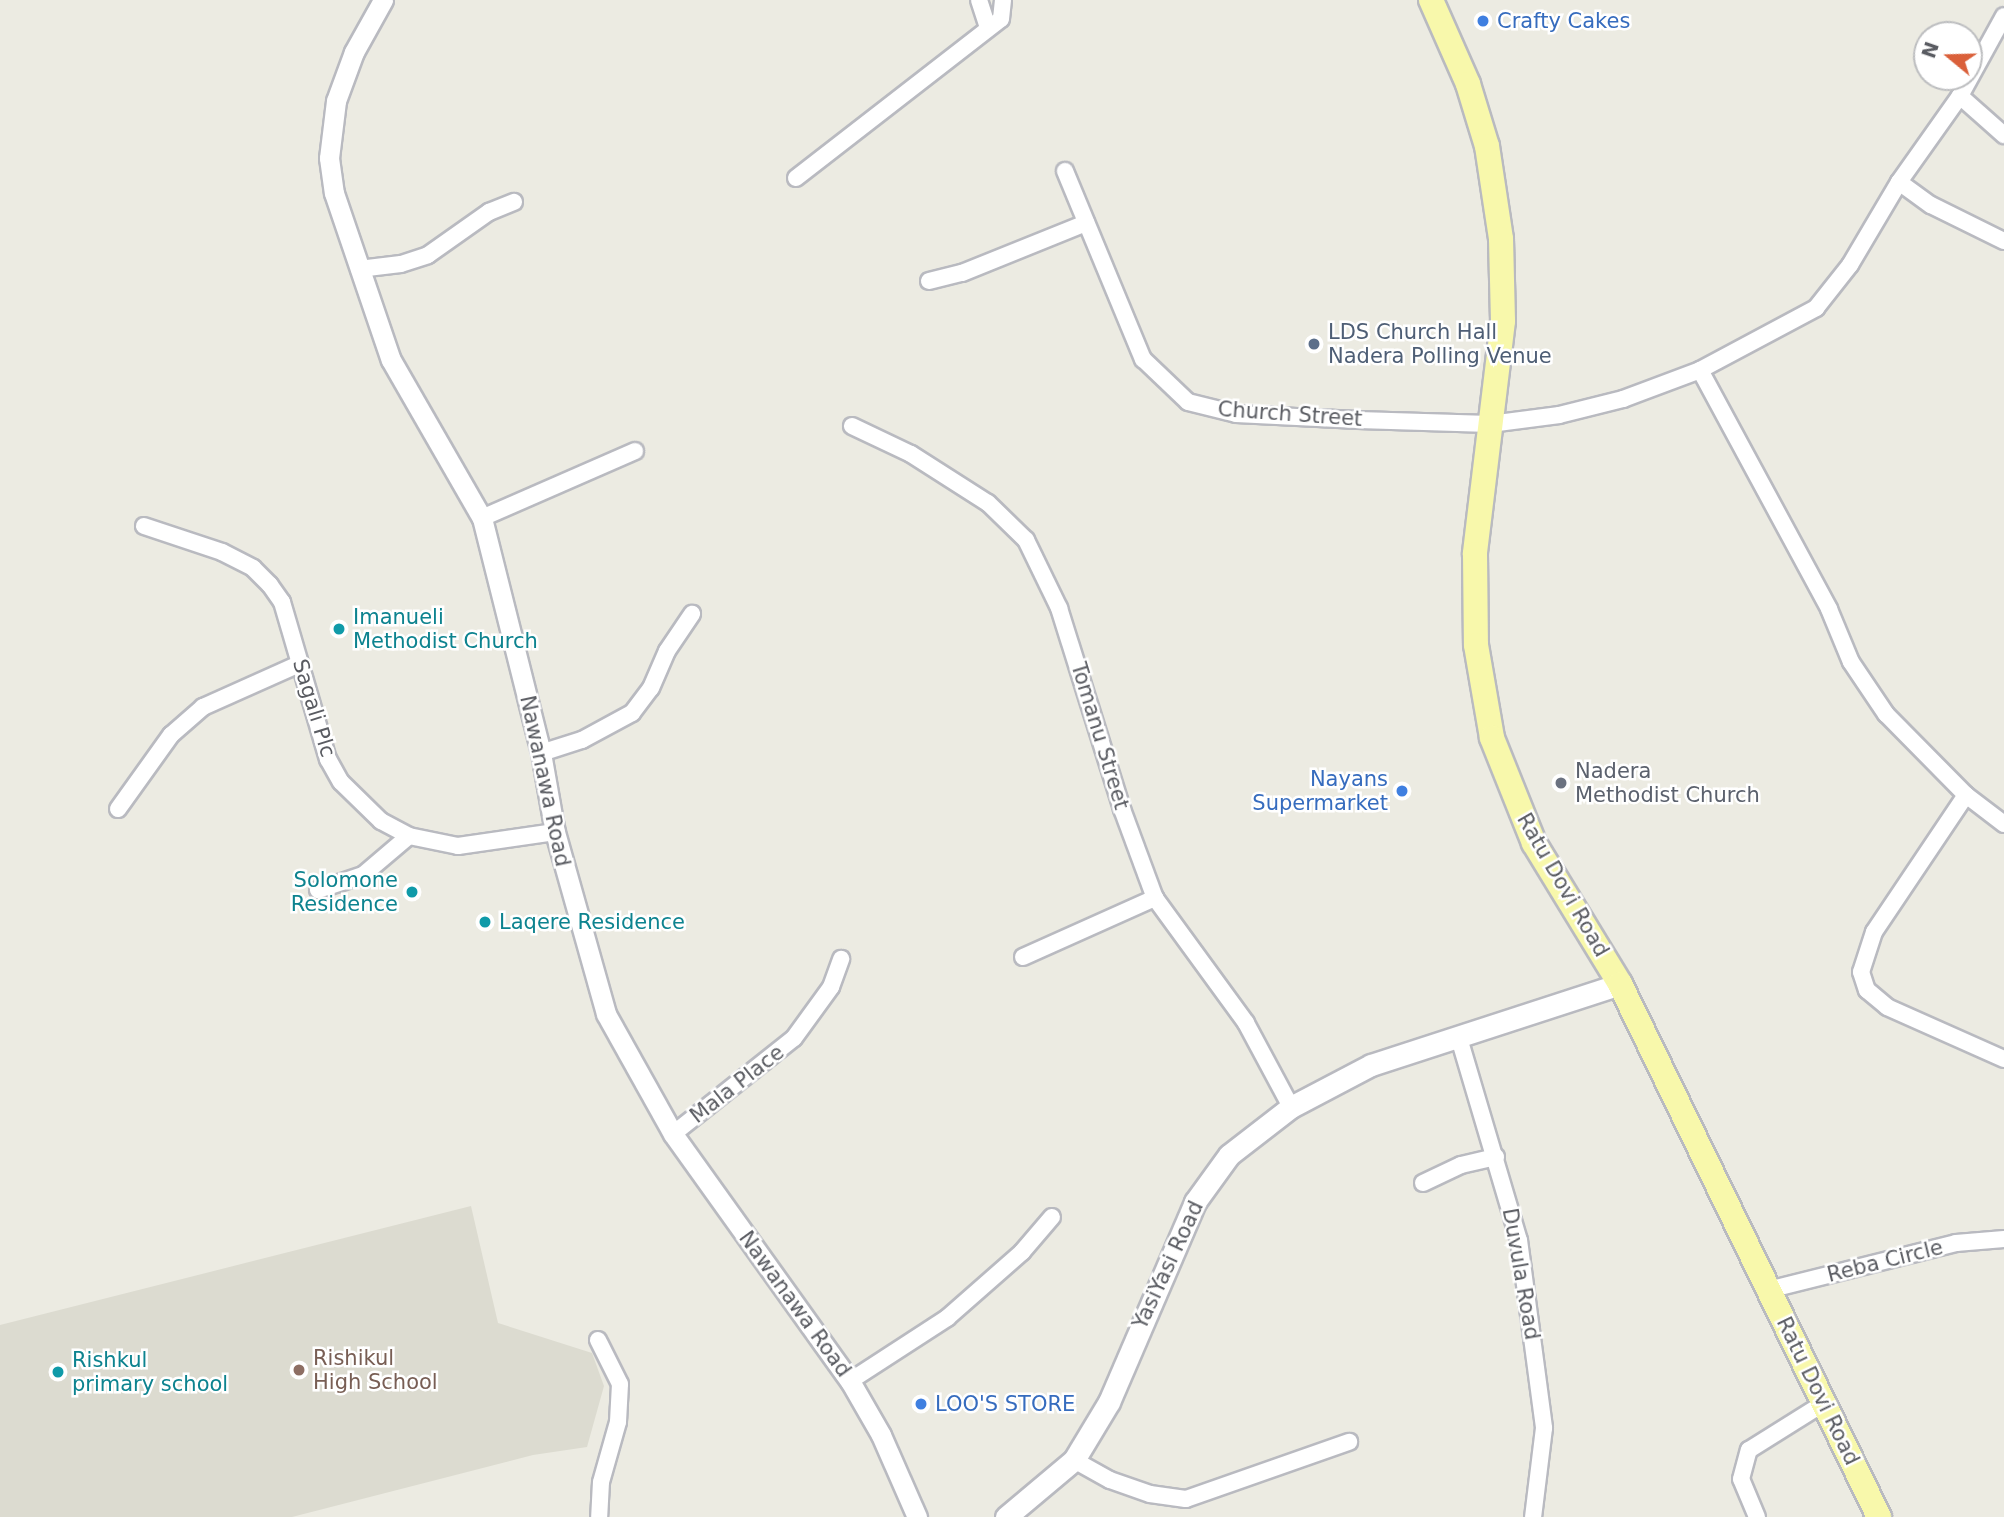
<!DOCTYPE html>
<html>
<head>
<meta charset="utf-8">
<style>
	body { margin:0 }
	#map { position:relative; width:2004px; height:1517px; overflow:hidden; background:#ecebe2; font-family:"DejaVu Sans",sans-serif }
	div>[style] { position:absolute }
	.education>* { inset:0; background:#dcdbd0 }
	.roads { filter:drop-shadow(2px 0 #b9bac0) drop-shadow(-2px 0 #b9bac0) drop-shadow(0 2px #b9bac0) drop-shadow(0 -2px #b9bac0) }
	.minor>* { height:16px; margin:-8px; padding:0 8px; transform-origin:8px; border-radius:8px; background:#fff }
	.tertiary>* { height:19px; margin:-9.5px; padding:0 9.5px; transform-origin:9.5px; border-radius:9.5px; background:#fff }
	.secondary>* { height:21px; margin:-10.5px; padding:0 10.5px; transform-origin:10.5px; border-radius:10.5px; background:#fff }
	.primary>* { height:24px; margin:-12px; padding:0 12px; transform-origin:12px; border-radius:12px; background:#f8f8ab }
	.dots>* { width:19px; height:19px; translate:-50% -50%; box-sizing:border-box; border:4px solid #fff; border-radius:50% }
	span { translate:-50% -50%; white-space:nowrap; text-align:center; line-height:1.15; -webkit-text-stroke:5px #fff; paint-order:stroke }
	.shop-label { font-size:21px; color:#366cbe }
	.left { translate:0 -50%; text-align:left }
	.right { translate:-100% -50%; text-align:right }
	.service-label { font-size:21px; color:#4e5e75 }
	.street-label { font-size:21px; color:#5a5c62 }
	.culture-label { font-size:21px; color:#0d838f }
	.worship-label { font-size:21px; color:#5b616d }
	.education-label { font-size:21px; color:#785e54 }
	.north { position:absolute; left:1913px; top:21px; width:70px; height:70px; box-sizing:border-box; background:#fff; border:2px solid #bdbec0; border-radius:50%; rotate:289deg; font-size:19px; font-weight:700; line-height:28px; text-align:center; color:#5a5c62 }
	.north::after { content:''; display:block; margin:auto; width:24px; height:32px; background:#da603a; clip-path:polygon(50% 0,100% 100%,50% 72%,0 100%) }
</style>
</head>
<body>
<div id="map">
	<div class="education">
		<div style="clip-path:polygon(471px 1206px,498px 1323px,592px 1353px,604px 1386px,587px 1447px,533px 1455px,292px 1517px,0 1517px,0 1325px)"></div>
	</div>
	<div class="roads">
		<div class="minor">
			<div style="left:979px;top:0;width:29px;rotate:72deg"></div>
			<div style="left:1960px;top:96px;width:59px;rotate:41.6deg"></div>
			<div style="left:1065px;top:171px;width:204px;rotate:67.5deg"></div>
			<div style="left:1143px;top:359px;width:62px;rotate:43.7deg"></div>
			<div style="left:1188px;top:402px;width:49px;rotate:14deg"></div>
			<div style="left:1236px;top:414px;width:122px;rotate:2.8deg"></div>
			<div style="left:1358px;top:420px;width:132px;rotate:1.7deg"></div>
			<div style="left:1490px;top:424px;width:70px;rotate:-7.4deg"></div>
			<div style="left:1559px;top:415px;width:66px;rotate:-14deg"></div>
			<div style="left:1623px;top:399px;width:82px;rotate:-20.6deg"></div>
			<div style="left:1700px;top:370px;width:132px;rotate:-28.1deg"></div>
			<div style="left:1816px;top:308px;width:55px;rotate:-51.7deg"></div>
			<div style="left:1850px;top:265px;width:96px;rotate:-59.4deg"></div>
			<div style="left:1899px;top:182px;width:105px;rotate:-54.7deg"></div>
			<div style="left:1960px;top:96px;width:91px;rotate:-61.2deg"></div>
			<div style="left:796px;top:178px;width:259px;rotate:-37.8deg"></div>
			<div style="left:1001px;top:19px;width:19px;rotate:-84deg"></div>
			<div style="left:1899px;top:182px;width:39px;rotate:36deg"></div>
			<div style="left:1931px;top:205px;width:81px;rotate:26.3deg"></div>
			<div style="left:359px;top:269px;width:42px;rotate:-6.8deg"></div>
			<div style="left:401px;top:264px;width:28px;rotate:-18deg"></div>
			<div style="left:428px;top:255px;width:75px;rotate:-35.2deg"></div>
			<div style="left:489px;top:212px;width:27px;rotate:-22deg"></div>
			<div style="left:929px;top:281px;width:34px;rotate:-14deg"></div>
			<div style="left:962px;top:273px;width:134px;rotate:-22deg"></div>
			<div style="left:1700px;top:370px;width:272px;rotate:61.6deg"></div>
			<div style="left:1829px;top:609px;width:57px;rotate:67.5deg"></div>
			<div style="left:1851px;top:662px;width:63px;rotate:56.1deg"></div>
			<div style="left:1886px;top:714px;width:114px;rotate:45.4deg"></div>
			<div style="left:1966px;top:795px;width:48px;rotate:37.3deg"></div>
			<div style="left:852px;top:426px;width:65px;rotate:25.4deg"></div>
			<div style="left:911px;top:454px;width:91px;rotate:32.5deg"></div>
			<div style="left:988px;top:503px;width:53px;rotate:44.2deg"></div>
			<div style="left:1026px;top:540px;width:76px;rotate:64.1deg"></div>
			<div style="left:1059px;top:608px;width:211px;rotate:72.6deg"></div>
			<div style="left:1122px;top:809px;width:95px;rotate:69.7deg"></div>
			<div style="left:1155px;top:898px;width:155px;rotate:53.9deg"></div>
			<div style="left:1246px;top:1023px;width:95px;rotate:61.8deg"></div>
			<div style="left:482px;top:518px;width:167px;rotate:-23.6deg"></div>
			<div style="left:144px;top:526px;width:82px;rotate:18.4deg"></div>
			<div style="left:222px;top:552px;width:35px;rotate:27deg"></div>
			<div style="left:253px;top:568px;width:24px;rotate:45deg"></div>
			<div style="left:270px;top:585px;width:21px;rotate:55deg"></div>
			<div style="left:282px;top:602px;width:164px;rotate:73.7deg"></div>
			<div style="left:328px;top:759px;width:26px;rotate:61deg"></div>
			<div style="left:341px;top:782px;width:56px;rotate:44.3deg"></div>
			<div style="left:381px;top:821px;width:32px;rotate:28deg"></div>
			<div style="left:409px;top:836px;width:50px;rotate:11.5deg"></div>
			<div style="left:458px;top:846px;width:98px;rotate:-8.2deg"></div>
			<div style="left:541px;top:753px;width:43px;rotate:-17.6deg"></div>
			<div style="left:582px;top:740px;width:57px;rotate:-28.4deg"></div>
			<div style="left:632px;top:713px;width:31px;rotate:-53deg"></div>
			<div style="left:651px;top:688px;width:40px;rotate:-66.6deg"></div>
			<div style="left:667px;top:651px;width:45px;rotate:-56deg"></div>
			<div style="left:1966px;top:795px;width:165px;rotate:123.9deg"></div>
			<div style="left:1874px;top:932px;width:42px;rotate:108deg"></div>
			<div style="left:1861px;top:972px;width:19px;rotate:72deg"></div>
			<div style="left:1867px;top:990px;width:26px;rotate:40deg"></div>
			<div style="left:1887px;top:1007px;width:128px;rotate:24deg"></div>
			<div style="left:118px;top:809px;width:91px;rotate:-54.4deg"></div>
			<div style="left:171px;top:735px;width:43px;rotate:-41.2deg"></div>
			<div style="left:203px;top:707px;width:105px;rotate:-24.1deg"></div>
			<div style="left:318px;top:890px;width:47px;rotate:-18.4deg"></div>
			<div style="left:363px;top:875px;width:60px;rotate:-40.3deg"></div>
			<div style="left:1023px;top:957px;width:145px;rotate:-24.1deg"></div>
			<div style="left:1459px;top:1038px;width:211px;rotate:73.5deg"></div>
			<div style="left:1519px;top:1240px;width:190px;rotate:82.4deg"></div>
			<div style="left:1544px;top:1428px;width:90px;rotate:97deg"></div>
			<div style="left:673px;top:1134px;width:154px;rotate:-38.4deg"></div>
			<div style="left:794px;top:1038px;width:63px;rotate:-54deg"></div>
			<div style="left:831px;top:987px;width:30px;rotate:-70deg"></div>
			<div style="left:1423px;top:1183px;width:42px;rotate:-25.3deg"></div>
			<div style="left:1461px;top:1165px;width:36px;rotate:-13deg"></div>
			<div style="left:1768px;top:1290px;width:194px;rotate:-14deg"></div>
			<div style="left:1956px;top:1243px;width:48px;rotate:-4.8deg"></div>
			<div style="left:598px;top:1340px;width:49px;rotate:63.4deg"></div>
			<div style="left:620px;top:1384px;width:38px;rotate:93deg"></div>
			<div style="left:618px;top:1422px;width:62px;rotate:105.8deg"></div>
			<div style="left:601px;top:1482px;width:35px;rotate:93deg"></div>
			<div style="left:850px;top:1381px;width:116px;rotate:-33deg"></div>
			<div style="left:947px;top:1318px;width:100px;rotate:-41.3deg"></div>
			<div style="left:1022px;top:1252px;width:46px;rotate:-49.4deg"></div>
			<div style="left:1074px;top:1460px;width:41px;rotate:29.1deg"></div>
			<div style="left:1110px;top:1480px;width:42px;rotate:19.3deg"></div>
			<div style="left:1150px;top:1494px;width:36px;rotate:8deg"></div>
			<div style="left:1186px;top:1499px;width:173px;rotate:-19.3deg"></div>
			<div style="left:1757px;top:1517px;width:41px;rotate:-112.8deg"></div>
			<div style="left:1741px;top:1479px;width:30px;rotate:-75deg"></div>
			<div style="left:1749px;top:1450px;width:89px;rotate:-32.1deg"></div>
		</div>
		<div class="tertiary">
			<div style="left:383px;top:0;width:60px;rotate:119.1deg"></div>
			<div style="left:354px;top:52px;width:52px;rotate:110.2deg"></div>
			<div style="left:336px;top:101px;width:57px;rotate:97deg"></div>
			<div style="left:329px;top:158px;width:35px;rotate:82deg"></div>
			<div style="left:334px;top:193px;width:176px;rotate:71.2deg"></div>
			<div style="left:391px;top:360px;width:182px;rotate:60.1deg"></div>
			<div style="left:482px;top:518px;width:242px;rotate:75.9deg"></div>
			<div style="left:541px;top:753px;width:80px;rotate:80deg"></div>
			<div style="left:555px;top:832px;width:189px;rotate:74.3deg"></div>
			<div style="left:606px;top:1014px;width:137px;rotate:60.8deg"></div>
			<div style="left:673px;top:1134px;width:304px;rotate:54.4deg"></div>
			<div style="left:850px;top:1381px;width:62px;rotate:60.1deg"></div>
			<div style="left:881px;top:1435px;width:90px;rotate:66.3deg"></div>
		</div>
		<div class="secondary">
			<div style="left:1006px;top:1517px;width:89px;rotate:-40deg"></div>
			<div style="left:1074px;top:1460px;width:68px;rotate:-58.9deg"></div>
			<div style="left:1109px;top:1402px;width:218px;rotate:-66.7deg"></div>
			<div style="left:1195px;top:1202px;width:58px;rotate:-54.1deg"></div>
			<div style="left:1229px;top:1155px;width:78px;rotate:-37.7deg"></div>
			<div style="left:1291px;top:1107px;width:90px;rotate:-27.7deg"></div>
			<div style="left:1371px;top:1065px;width:262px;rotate:-18deg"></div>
		</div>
		<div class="primary">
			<div style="left:1431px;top:0;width:92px;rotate:66.2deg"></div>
			<div style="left:1468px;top:84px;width:65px;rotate:73deg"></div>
			<div style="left:1487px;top:146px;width:94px;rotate:81.4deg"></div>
			<div style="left:1501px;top:239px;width:82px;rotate:88.6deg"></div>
			<div style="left:1503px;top:321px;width:235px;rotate:96.9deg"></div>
			<div style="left:1475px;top:554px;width:91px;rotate:89.4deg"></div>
			<div style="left:1476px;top:645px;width:94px;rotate:80.2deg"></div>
			<div style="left:1492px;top:738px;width:113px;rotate:68.2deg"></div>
			<div style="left:1534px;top:843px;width:165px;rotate:58.6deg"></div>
			<div style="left:1620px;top:984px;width:593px;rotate:64.08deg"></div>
		</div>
	</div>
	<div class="dots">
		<div style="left:1483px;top:21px;background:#3f7fe0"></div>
		<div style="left:1314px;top:344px;background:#5c6f8a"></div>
		<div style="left:339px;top:629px;background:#0f9aa8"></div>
		<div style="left:1561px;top:783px;background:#6b7280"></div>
		<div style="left:1402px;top:791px;background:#3f7fe0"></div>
		<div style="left:412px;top:892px;background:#0f9aa8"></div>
		<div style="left:485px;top:922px;background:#0f9aa8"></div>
		<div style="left:299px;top:1370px;background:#8d6e63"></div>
		<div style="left:58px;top:1372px;background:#0f9aa8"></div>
		<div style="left:921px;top:1404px;background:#3f7fe0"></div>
	</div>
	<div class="shop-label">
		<span class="left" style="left:1497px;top:21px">Crafty Cakes</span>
		<span class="right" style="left:1388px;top:791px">Nayans<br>Supermarket</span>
		<span class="left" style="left:935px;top:1404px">LOO'S STORE</span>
	</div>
	<div class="service-label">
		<span class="left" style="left:1328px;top:344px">LDS Church Hall<br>Nadera Polling Venue</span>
	</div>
	<div class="street-label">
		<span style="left:1290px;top:414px;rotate:4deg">Church Street</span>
		<span style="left:314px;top:708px;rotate:73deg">Sagali Plc</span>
		<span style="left:1100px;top:736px;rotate:73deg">Tomanu Street</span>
		<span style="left:545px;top:781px;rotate:78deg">Nawanawa Road</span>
		<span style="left:1563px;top:885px;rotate:60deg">Ratu Dovi Road</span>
		<span style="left:737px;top:1084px;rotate:-38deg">Mala Place</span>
		<span style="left:1885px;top:1261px;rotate:-14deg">Reba Circle</span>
		<span style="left:1168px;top:1265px;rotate:-65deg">YasiYasi Road</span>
		<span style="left:1521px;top:1274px;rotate:80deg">Duvula Road</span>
		<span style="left:795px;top:1304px;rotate:54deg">Nawanawa Road</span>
		<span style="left:1818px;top:1391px;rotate:64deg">Ratu Dovi Road</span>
	</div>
	<div class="culture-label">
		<span class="left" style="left:353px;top:629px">Imanueli<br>Methodist Church</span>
		<span class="right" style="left:398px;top:892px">Solomone<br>Residence</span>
		<span class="left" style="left:499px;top:922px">Laqere Residence</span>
		<span class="left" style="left:72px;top:1372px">Rishkul<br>primary school</span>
	</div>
	<div class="worship-label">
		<span class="left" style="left:1575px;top:783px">Nadera<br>Methodist Church</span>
	</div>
	<div class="education-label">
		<span class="left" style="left:313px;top:1370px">Rishikul<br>High School</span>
	</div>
	<div class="north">N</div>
</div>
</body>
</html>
